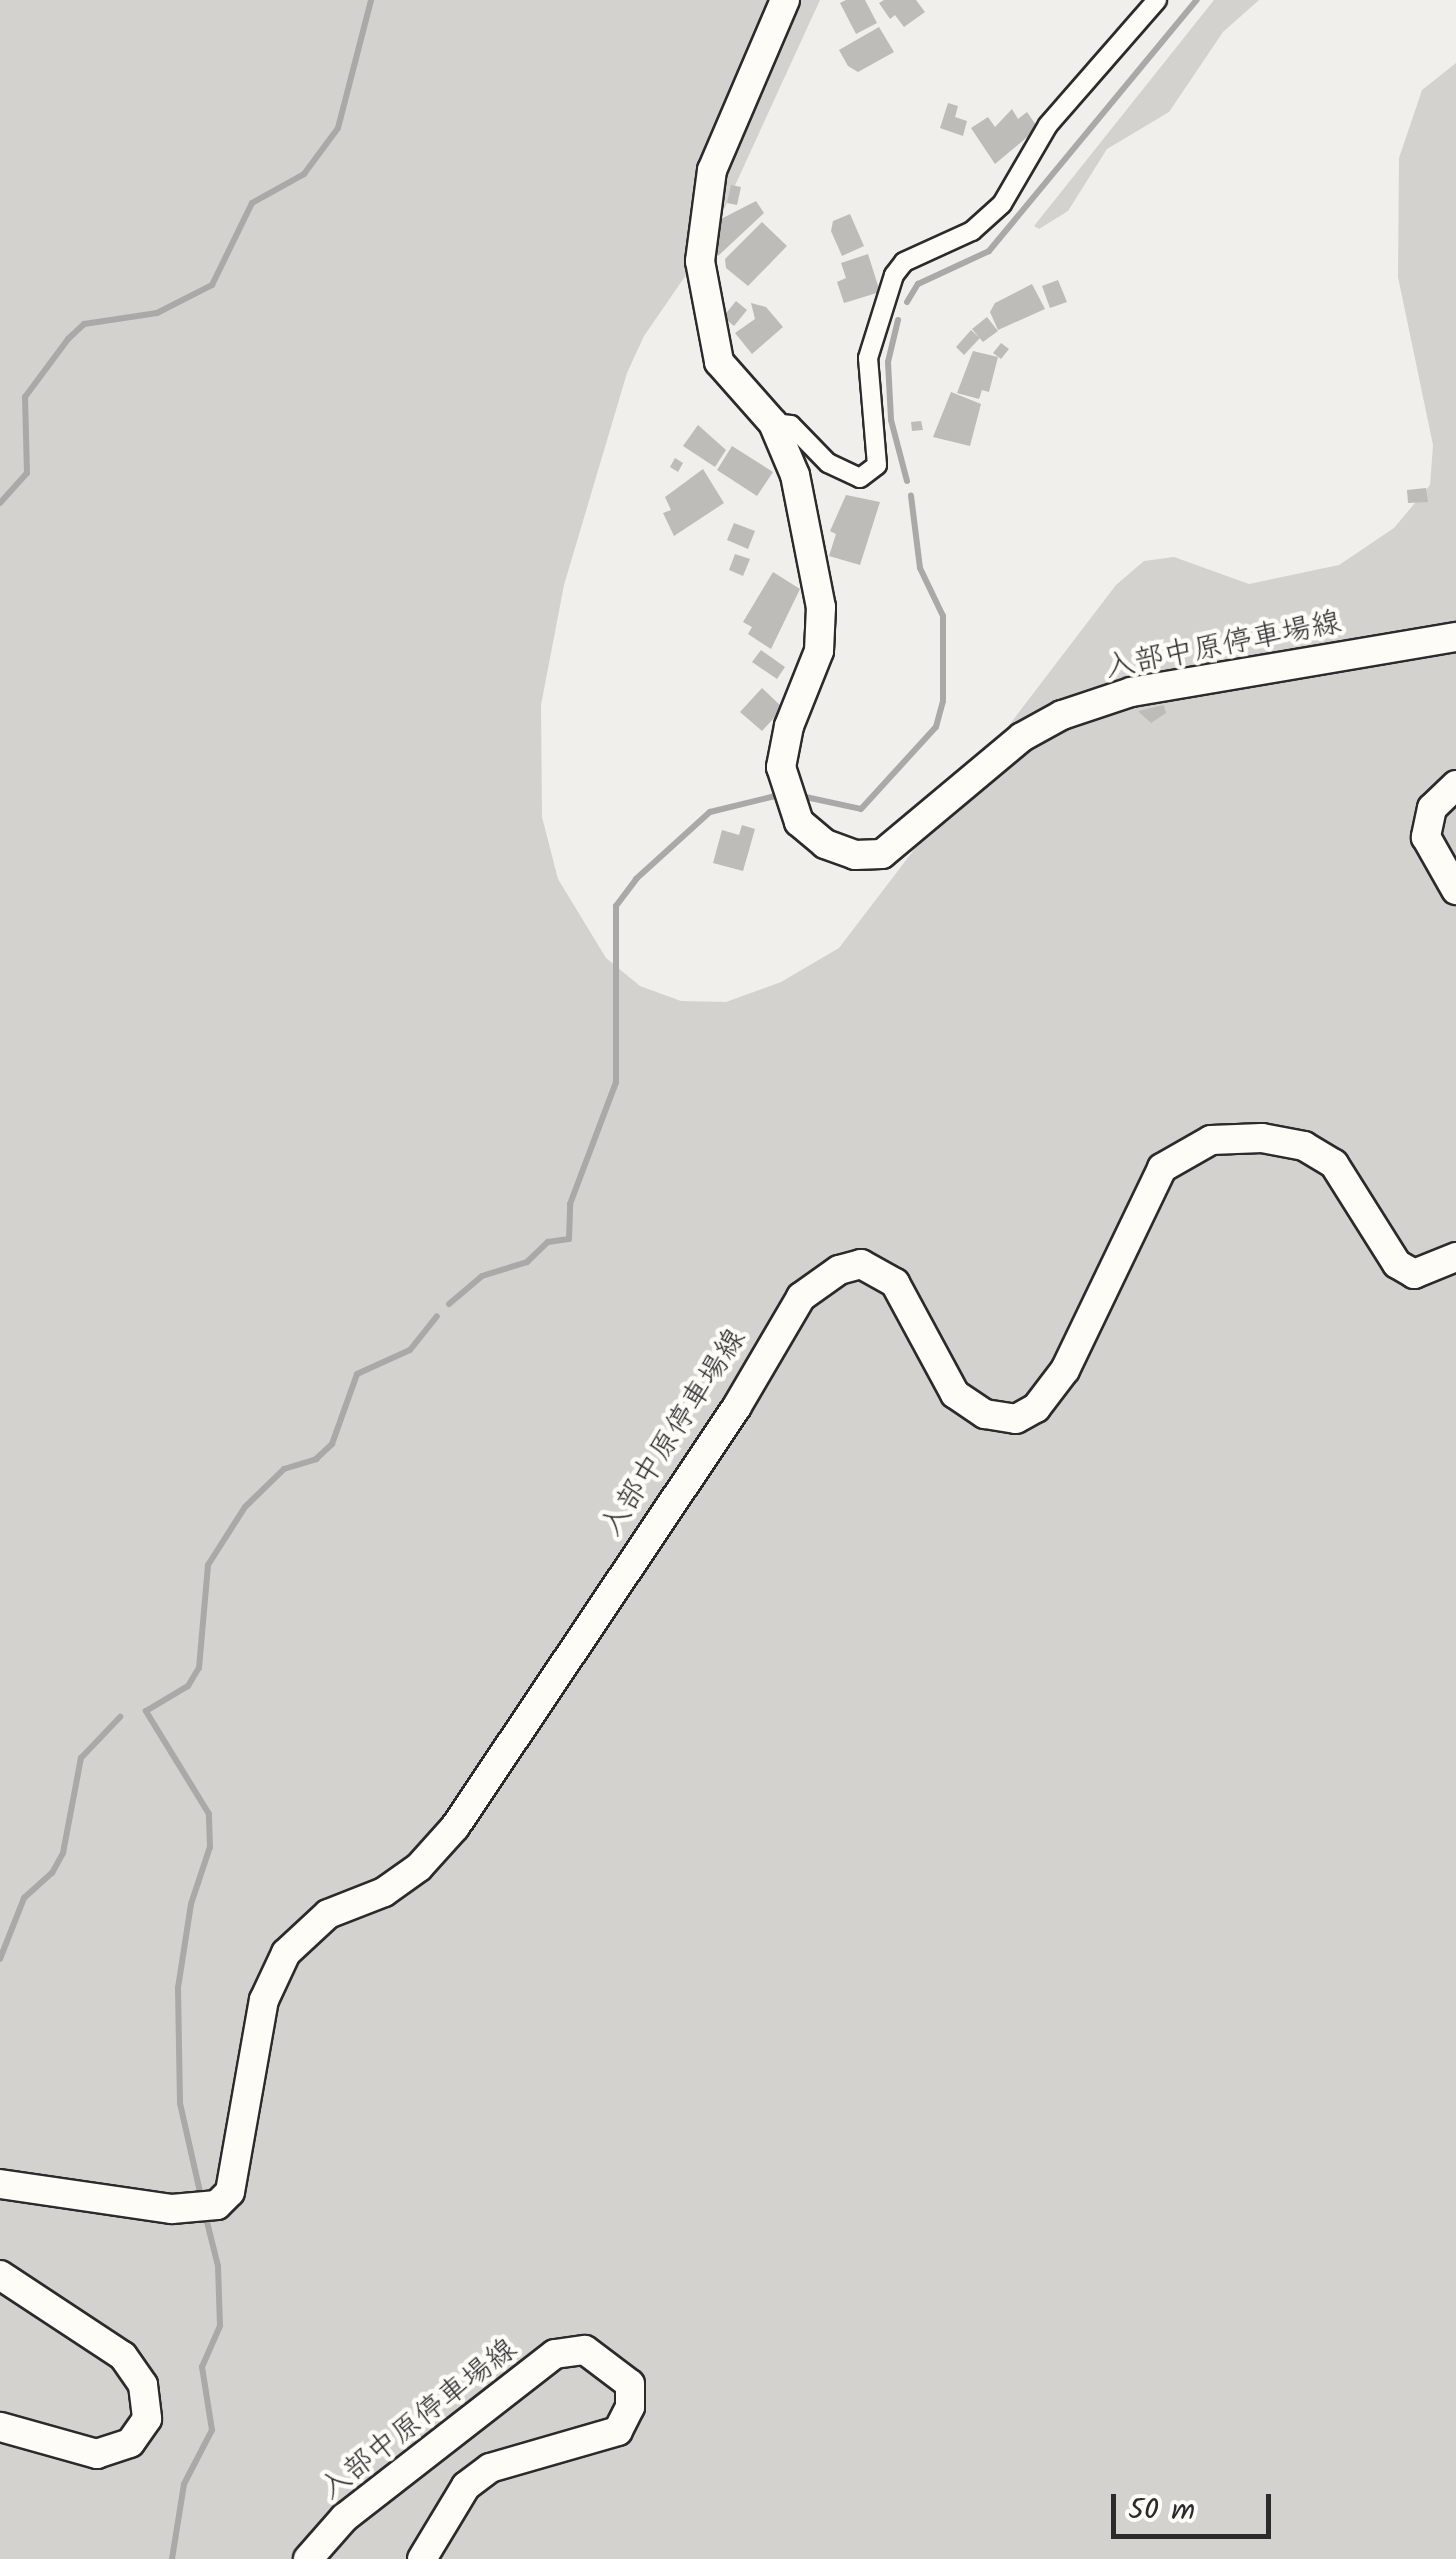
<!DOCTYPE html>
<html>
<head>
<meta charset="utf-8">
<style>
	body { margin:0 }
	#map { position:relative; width:1456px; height:2559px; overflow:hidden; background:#f0efeb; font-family:Kalam,"Klee One",sans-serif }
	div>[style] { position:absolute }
	.green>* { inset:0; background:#d3d2cf }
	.stream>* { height:6px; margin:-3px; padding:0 3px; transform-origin:3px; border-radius:3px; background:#aaa9a7 }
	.building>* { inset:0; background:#bdbcb8 }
	.roads { filter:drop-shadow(2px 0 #2b2b2b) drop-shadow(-2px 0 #2b2b2b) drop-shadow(0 2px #2b2b2b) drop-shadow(0 -2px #2b2b2b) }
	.minor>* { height:18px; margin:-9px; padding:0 9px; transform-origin:9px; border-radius:9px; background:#fdfcf7 }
	.secondary>* { height:28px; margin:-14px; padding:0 14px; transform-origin:14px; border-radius:14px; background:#fdfcf7 }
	span { translate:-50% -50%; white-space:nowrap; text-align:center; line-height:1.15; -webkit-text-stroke:9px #fdfcf7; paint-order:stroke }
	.street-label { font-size:30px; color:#2b2b2b }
	.scale { position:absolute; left:1111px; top:2494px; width:160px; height:45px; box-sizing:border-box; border:5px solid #2b2b2b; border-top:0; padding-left:12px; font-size:30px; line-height:35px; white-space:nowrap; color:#2b2b2b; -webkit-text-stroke:8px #fdfcf7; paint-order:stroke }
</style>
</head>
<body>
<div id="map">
	<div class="green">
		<div style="clip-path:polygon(0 0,820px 0,710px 240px,644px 336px,627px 373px,564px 585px,541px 705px,542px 817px,558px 879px,606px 958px,640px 986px,681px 1001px,726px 1002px,781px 982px,839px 948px,1116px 585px,1144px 561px,1174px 557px,1249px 584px,1339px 565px,1394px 528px,1430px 485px,1433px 445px,1398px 277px,1399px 158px,1422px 90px,1456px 63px,1456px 2559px,0 2559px)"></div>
		<div style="clip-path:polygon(1214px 0,1259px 0,1223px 32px,1169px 112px,1107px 149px,1068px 211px,1039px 229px,1034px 226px)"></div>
	</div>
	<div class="stream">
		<div style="left:907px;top:302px;width:21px;rotate:-59deg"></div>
		<div style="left:918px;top:284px;width:78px;rotate:-24.9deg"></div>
		<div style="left:989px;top:251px;width:326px;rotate:-50.4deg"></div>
		<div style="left:898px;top:320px;width:43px;rotate:103.4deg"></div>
		<div style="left:888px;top:362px;width:58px;rotate:87deg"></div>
		<div style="left:891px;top:420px;width:63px;rotate:75.3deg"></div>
		<div style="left:0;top:503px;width:40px;rotate:-48deg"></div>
		<div style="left:27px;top:473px;width:76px;rotate:-91.5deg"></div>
		<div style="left:25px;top:397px;width:72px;rotate:-53.4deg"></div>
		<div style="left:68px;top:339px;width:22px;rotate:-43deg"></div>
		<div style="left:84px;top:324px;width:74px;rotate:-8.6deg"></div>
		<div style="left:157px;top:313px;width:62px;rotate:-27deg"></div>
		<div style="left:212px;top:285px;width:91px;rotate:-64deg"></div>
		<div style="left:252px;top:203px;width:60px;rotate:-29.1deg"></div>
		<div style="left:304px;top:174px;width:57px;rotate:-53.5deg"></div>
		<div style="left:338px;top:128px;width:132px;rotate:-75.5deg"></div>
		<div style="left:801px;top:796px;width:61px;rotate:12.2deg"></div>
		<div style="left:861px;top:809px;width:111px;rotate:-47.6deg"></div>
		<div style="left:936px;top:727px;width:27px;rotate:-75deg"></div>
		<div style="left:943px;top:701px;width:85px;rotate:-90deg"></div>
		<div style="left:943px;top:616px;width:53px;rotate:-115.6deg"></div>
		<div style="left:920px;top:568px;width:73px;rotate:-97.1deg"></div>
		<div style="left:449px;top:1304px;width:43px;rotate:-40.3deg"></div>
		<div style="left:482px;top:1276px;width:47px;rotate:-17.3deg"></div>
		<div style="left:527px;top:1262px;width:29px;rotate:-44deg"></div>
		<div style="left:548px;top:1242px;width:21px;rotate:-8deg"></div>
		<div style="left:569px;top:1239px;width:35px;rotate:-88deg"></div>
		<div style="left:570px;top:1204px;width:130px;rotate:-69.3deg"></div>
		<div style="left:616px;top:1082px;width:176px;rotate:-90deg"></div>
		<div style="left:616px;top:906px;width:34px;rotate:-53deg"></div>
		<div style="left:636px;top:879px;width:100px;rotate:-42.2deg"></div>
		<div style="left:710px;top:812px;width:67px;rotate:-13.8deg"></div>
		<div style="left:0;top:1959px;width:66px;rotate:-68.5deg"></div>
		<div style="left:24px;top:1898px;width:38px;rotate:-42deg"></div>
		<div style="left:52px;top:1873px;width:23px;rotate:-61deg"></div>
		<div style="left:63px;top:1853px;width:97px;rotate:-79.3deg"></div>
		<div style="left:81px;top:1758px;width:57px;rotate:-46.4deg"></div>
		<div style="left:200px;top:2192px;width:91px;rotate:-102.7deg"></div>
		<div style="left:180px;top:2103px;width:115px;rotate:-91deg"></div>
		<div style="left:178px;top:1988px;width:85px;rotate:-81.2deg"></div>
		<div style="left:191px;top:1904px;width:60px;rotate:-71.6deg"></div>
		<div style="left:210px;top:1847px;width:33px;rotate:-92deg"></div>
		<div style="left:209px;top:1814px;width:121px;rotate:-121.5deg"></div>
		<div style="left:146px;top:1711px;width:49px;rotate:-30.8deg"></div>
		<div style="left:188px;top:1686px;width:21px;rotate:-59deg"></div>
		<div style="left:199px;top:1668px;width:103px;rotate:-85deg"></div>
		<div style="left:208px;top:1565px;width:69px;rotate:-57.5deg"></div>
		<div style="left:245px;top:1507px;width:54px;rotate:-44.3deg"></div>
		<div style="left:284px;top:1469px;width:34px;rotate:-17deg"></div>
		<div style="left:316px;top:1459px;width:22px;rotate:-43deg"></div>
		<div style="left:332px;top:1444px;width:74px;rotate:-70.3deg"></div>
		<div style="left:357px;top:1374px;width:58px;rotate:-24.4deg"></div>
		<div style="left:410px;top:1350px;width:43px;rotate:-51.5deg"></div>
		<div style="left:172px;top:2559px;width:76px;rotate:-80.9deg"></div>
		<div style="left:184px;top:2484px;width:61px;rotate:-62.6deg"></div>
		<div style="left:212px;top:2430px;width:64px;rotate:-99deg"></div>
		<div style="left:202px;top:2367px;width:45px;rotate:-66.3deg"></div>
		<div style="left:220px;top:2326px;width:60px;rotate:-91.9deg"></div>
		<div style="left:218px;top:2266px;width:54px;rotate:-104deg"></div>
	</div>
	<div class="building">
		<div style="clip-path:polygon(846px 0,865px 0,877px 23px,856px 34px,840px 3px)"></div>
		<div style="clip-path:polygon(884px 0,916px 0,925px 12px,904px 27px,895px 15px,890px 19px,879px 3px)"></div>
		<div style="clip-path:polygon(879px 27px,894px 52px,858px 72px,848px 66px,839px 50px)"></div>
		<div style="clip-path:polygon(948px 103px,958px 106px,955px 117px,967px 121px,963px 136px,940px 128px)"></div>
		<div style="clip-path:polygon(1012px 109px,1018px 119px,1027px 112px,1038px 128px,995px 164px,971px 128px,988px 117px,995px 127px)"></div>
		<div style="clip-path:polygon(731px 185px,741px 187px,737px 205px,727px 203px)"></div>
		<div style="clip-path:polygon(756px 201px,764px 213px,718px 256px,711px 246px,719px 220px)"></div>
		<div style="clip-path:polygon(850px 214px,864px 246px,842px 256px,831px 231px,833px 221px)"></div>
		<div style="clip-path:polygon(762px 222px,787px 246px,748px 286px,726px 268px,725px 259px)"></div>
		<div style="clip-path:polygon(868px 254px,880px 292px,844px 303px,837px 282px,846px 278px,841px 263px)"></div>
		<div style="clip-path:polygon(1058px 280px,1067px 302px,1050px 308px,1042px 286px)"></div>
		<div style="clip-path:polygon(1032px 284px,1045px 309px,998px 330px,990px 312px,995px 303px)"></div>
		<div style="clip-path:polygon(736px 301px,747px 310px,734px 326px,723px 317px)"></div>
		<div style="clip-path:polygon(751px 303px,766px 307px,783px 327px,752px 354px,735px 333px,755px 319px)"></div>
		<div style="clip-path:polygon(987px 317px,998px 331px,983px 342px,972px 329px)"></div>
		<div style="clip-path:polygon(971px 330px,980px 338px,964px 355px,956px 347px)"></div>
		<div style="clip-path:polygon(1001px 343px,1009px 349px,1001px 359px,993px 353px)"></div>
		<div style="clip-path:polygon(973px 351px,998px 357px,989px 392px,982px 390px,979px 399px,957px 393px)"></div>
		<div style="clip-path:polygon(951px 392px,981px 404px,970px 446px,933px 437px)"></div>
		<div style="clip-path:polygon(921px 421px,923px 430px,912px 431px,911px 422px)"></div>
		<div style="clip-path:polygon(698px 425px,726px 450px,715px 467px,683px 446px)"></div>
		<div style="clip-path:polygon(732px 446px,773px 472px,757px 496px,717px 470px)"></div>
		<div style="clip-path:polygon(675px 458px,683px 463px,678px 472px,670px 467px)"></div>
		<div style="clip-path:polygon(703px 469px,724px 503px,674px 536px,663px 513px,671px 510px,665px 497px)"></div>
		<div style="clip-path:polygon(1426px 488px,1428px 502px,1408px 503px,1407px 490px)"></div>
		<div style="clip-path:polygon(846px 495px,880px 502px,860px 565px,829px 556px,836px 534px,830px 531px)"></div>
		<div style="clip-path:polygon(734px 523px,755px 531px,748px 549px,727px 540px)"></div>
		<div style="clip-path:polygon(735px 554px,750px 559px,743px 576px,729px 570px)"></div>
		<div style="clip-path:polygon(773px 572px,800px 589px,771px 649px,748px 634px,752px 627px,743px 622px)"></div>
		<div style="clip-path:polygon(761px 650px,785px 667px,777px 679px,752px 662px)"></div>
		<div style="clip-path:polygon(762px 688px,783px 708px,762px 731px,740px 712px)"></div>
		<div style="clip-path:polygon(1164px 705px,1166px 713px,1151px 723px,1138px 711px)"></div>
		<div style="clip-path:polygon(742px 825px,755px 829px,743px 871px,713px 863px,722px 830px,739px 835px)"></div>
	</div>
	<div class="roads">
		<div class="minor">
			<div style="left:773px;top:423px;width:18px;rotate:6deg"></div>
			<div style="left:791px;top:425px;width:53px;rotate:45.8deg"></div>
			<div style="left:828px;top:463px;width:35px;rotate:25deg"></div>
			<div style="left:860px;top:478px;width:21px;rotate:-37deg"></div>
			<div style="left:877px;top:465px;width:107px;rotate:-94.8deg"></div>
			<div style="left:868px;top:358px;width:87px;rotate:-72.6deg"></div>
			<div style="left:894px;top:275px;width:16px;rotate:-52deg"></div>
			<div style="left:904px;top:262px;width:75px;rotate:-24.5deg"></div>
			<div style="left:972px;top:231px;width:40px;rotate:-42deg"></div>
			<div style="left:1002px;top:204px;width:91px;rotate:-59.8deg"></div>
			<div style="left:1048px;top:125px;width:166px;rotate:-48.9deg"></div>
		</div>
		<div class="secondary">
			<div style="left:785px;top:0;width:185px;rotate:113.2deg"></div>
			<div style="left:712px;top:170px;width:92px;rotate:97.5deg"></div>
			<div style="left:700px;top:261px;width:103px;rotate:79.3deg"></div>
			<div style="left:719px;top:362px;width:81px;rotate:48.5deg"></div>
			<div style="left:773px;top:423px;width:56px;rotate:67.1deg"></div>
			<div style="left:795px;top:475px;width:135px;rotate:78.9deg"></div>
			<div style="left:821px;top:607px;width:44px;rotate:92.6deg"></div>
			<div style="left:819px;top:651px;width:81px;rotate:111.8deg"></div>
			<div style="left:789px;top:726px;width:42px;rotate:101deg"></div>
			<div style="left:781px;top:767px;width:58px;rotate:71.9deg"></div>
			<div style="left:799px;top:822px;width:34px;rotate:40deg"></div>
			<div style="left:825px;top:844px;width:32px;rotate:20deg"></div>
			<div style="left:855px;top:855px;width:27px;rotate:-2deg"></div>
			<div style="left:882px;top:854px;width:182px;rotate:-39.9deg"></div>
			<div style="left:1022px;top:737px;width:46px;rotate:-28.8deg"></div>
			<div style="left:1062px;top:715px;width:73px;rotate:-18.4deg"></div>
			<div style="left:1131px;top:692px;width:330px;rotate:-9.6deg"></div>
			<div style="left:1456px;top:785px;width:33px;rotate:136deg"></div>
			<div style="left:1432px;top:808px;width:30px;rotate:102deg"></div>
			<div style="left:1426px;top:837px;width:61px;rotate:60.5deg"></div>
			<div style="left:0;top:2184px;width:174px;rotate:8.3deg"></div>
			<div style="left:172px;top:2209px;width:45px;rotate:-5.1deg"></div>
			<div style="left:217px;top:2205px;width:18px;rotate:-45deg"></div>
			<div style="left:230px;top:2192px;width:195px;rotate:-80deg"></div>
			<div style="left:264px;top:2000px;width:52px;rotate:-64.9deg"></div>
			<div style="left:286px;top:1953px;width:57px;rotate:-42.9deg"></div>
			<div style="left:328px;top:1914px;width:60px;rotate:-21.4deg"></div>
			<div style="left:384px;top:1892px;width:43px;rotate:-35.5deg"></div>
			<div style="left:419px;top:1867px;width:54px;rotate:-48deg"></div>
			<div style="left:455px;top:1827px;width:505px;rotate:-56.15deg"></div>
			<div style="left:736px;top:1408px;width:129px;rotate:-59.6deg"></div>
			<div style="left:801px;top:1297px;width:47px;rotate:-35.4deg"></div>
			<div style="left:839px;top:1270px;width:23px;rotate:-15deg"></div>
			<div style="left:861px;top:1264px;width:39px;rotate:29deg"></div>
			<div style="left:895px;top:1283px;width:126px;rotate:61.6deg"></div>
			<div style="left:955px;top:1394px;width:36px;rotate:34deg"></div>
			<div style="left:985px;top:1414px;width:31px;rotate:9deg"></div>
			<div style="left:1016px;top:1419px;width:23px;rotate:-29deg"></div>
			<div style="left:1036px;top:1408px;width:48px;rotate:-52.7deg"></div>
			<div style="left:1065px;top:1370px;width:224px;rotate:-64.3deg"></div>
			<div style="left:1162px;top:1168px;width:56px;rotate:-29.7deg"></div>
			<div style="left:1211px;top:1140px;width:51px;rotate:-2.2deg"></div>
			<div style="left:1262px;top:1138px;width:43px;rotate:10.8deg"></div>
			<div style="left:1304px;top:1146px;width:35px;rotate:31deg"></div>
			<div style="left:1334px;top:1164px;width:118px;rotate:57.8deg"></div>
			<div style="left:1397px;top:1264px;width:20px;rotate:30deg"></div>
			<div style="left:1414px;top:1274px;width:45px;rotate:-22deg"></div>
			<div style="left:0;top:2275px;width:147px;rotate:33.4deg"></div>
			<div style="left:123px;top:2356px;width:35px;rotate:55deg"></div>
			<div style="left:143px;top:2385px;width:34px;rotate:83deg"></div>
			<div style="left:147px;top:2419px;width:29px;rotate:125deg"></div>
			<div style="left:130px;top:2443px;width:35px;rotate:162deg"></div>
			<div style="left:97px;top:2454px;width:101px;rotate:-164.4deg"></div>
			<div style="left:308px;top:2559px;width:55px;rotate:-48.7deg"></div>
			<div style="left:344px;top:2518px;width:267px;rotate:-37.9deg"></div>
			<div style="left:555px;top:2354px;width:30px;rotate:-8deg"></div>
			<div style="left:585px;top:2350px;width:56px;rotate:37.1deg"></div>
			<div style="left:630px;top:2384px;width:23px;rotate:90deg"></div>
			<div style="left:630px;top:2407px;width:27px;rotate:117deg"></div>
			<div style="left:618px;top:2431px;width:133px;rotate:163.9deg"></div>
			<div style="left:490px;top:2468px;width:30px;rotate:143deg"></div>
			<div style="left:466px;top:2486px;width:85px;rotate:121.1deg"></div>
		</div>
	</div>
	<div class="street-label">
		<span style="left:1223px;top:646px;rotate:-11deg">入部中原停車場線</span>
		<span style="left:674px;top:1433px;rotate:-57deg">入部中原停車場線</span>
		<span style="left:419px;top:2420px;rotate:-38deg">入部中原停車場線</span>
	</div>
	<div class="scale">50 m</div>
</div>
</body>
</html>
